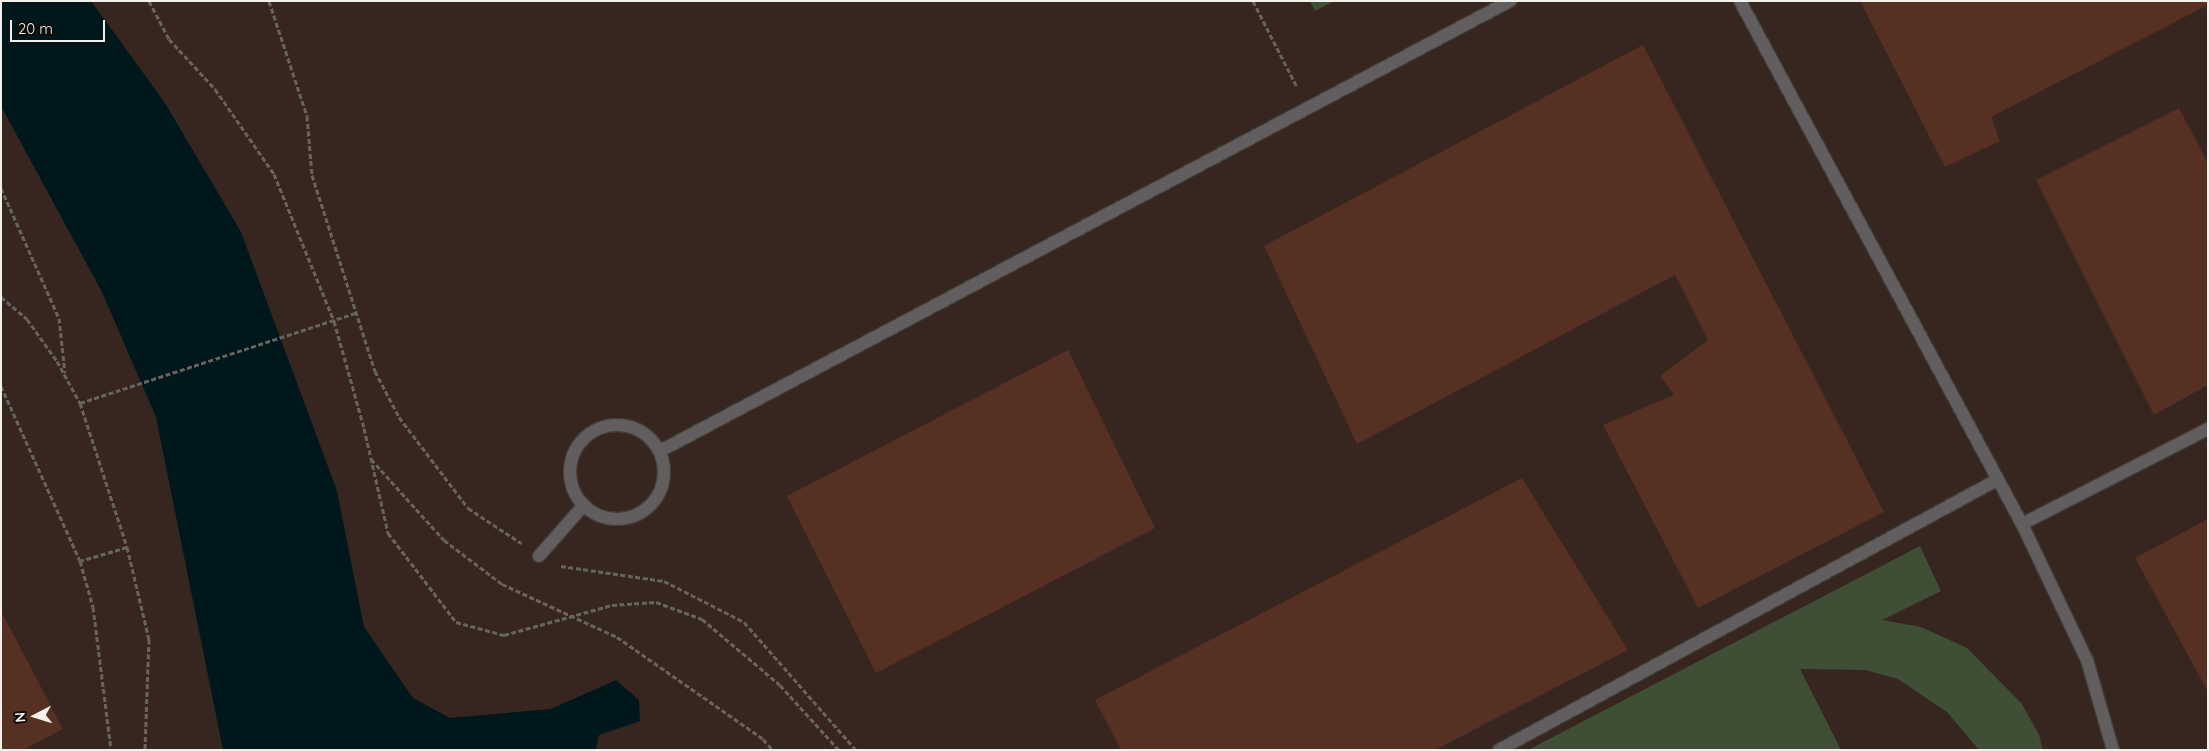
<!DOCTYPE html>
<html>
<head>
<meta charset="utf-8">
<style>
	body { margin:0 }
	#map { position:relative; width:2209px; height:751px; overflow:hidden; background:#25221b; font-family:Quicksand,sans-serif }
	div>[style] { position:absolute }
	.education>* { inset:0; background:#37251f }
	.green>* { inset:0; background:#3f4f35 }
	.water>* { inset:0; background:#00171b }
	.building>* { inset:0; background:#563023 }
	.path>* { height:3px; margin-top:-1.5px; transform-origin:0; background:repeating-linear-gradient(90deg,#67645e 0 5px,transparent 0 7.5px) }
	.roads { filter:drop-shadow(1px 0 #423f38) drop-shadow(-1px 0 #423f38) drop-shadow(0 1px #423f38) drop-shadow(0 -1px #423f38) }
	.lane>* { height:12px; margin:-6px; padding:0 6px; transform-origin:6px; border-radius:6px; background:#625d5f }
	.lane>.ring { margin:-6px; padding:0; box-sizing:content-box; background:none; border:12px solid #625d5f; border-radius:50% }
	.street>* { height:12px; margin:-6px; padding:0 6px; transform-origin:6px; border-radius:6px; background:#625d5f }
	.path-bridge>* { height:3px; margin-top:-1.5px; transform-origin:0; background:repeating-linear-gradient(90deg,#67645e 0 5px,transparent 0 7.5px) }
	span { translate:-50% -50%; white-space:nowrap; text-align:center; line-height:1.15; -webkit-text-stroke:4px #0d0c09; paint-order:stroke }
	.frame { position:absolute; inset:0; border:2px solid #f2f1eb; pointer-events:none }
	.north { position:absolute; left:10px; top:691px; width:50px; height:50px; -webkit-text-stroke:4px #0d0c09; paint-order:stroke; rotate:265deg; font-size:14px; font-weight:700; line-height:20px; text-align:center; color:#f2f1eb }
	.north::after { content:''; display:block; margin:auto; width:18px; height:22px; background:#f2f1eb; clip-path:polygon(50% 0,100% 100%,50% 72%,0 100%) }
	.scale { position:absolute; left:10px; top:20px; width:95px; height:22px; box-sizing:border-box; border:2px solid #f2f1eb; border-top:0; padding-left:6px; font-size:15px; line-height:18px; white-space:nowrap; color:#f2f1eb; -webkit-text-stroke:4px #0d0c09; paint-order:stroke }
</style>
</head>
<body>
<div id="map">
	<div class="education">
		<div style="clip-path:polygon(1px 1px,2208px 1px,2208px 750px,1px 750px)"></div>
	</div>
	<div class="green">
		<div style="clip-path:polygon(1310px 1px,1334px 1px,1315px 11px)"></div>
		<div style="clip-path:polygon(1920px 546px,1941px 591px,1882px 620px,1921px 627px,1967px 648px,2022px 704px,2039px 735px,2043px 750px,1979px 750px,1947px 712px,1898px 679px,1865px 670px,1800px 669px,1841px 750px,1528px 750px)"></div>
	</div>
	<div class="water">
		<div style="clip-path:polygon(1px 1px,91px 1px,165px 103px,241px 232px,337px 491px,364px 627px,413px 698px,450px 718px,551px 709px,616px 680px,639px 700px,640px 721px,599px 735px,596px 750px,223px 750px,156px 417px,102px 292px,1px 106px)"></div>
	</div>
	<div class="building">
		<div style="clip-path:polygon(1860px 1px,2208px 1px,2208px 5px,1991px 117px,2000px 141px,1945px 167px)"></div>
		<div style="clip-path:polygon(1643px 45px,1884px 512px,1698px 608px,1603px 425px,1674px 395px,1660px 376px,1708px 340px,1675px 275px,1357px 444px,1264px 246px)"></div>
		<div style="clip-path:polygon(2179px 108px,2208px 163px,2208px 385px,2154px 415px,2036px 180px)"></div>
		<div style="clip-path:polygon(1068px 350px,1155px 528px,876px 673px,787px 496px)"></div>
		<div style="clip-path:polygon(1522px 478px,1628px 650px,1435px 750px,1121px 750px,1095px 700px)"></div>
		<div style="clip-path:polygon(2208px 519px,2208px 692px,2135px 558px)"></div>
		<div style="clip-path:polygon(1px 611px,63px 729px,23px 750px,1px 750px)"></div>
	</div>
	<div class="path">
		<div style="left:149px;top:1px;width:43px;rotate:62.2deg"></div>
		<div style="left:169px;top:39px;width:68px;rotate:47.4deg"></div>
		<div style="left:215px;top:89px;width:103px;rotate:55.2deg"></div>
		<div style="left:274px;top:174px;width:159px;rotate:67.8deg"></div>
		<div style="left:334px;top:321px;width:111px;rotate:74.3deg"></div>
		<div style="left:364px;top:428px;width:108px;rotate:77.1deg"></div>
		<div style="left:388px;top:533px;width:112px;rotate:52.6deg"></div>
		<div style="left:456px;top:622px;width:50px;rotate:15.2deg"></div>
		<div style="left:504px;top:635px;width:112px;rotate:-15.5deg"></div>
		<div style="left:612px;top:605px;width:44px;rotate:-3.9deg"></div>
		<div style="left:656px;top:602px;width:49px;rotate:20.3deg"></div>
		<div style="left:702px;top:619px;width:102px;rotate:40.2deg"></div>
		<div style="left:780px;top:685px;width:88px;rotate:47.8deg"></div>
		<div style="left:269px;top:1px;width:121px;rotate:71.7deg"></div>
		<div style="left:307px;top:116px;width:59px;rotate:85.2deg"></div>
		<div style="left:312px;top:175px;width:206px;rotate:72.2deg"></div>
		<div style="left:375px;top:371px;width:52px;rotate:62.4deg"></div>
		<div style="left:399px;top:417px;width:114px;rotate:52.8deg"></div>
		<div style="left:468px;top:508px;width:64px;rotate:33.4deg"></div>
		<div style="left:1253px;top:1px;width:97px;rotate:62.9deg"></div>
		<div style="left:1px;top:188px;width:142px;rotate:66deg"></div>
		<div style="left:59px;top:318px;width:55px;rotate:83.8deg"></div>
		<div style="left:1px;top:297px;width:34px;rotate:40deg"></div>
		<div style="left:27px;top:319px;width:52px;rotate:54.5deg"></div>
		<div style="left:57px;top:361px;width:48px;rotate:61.3deg"></div>
		<div style="left:80px;top:403px;width:151px;rotate:71.9deg"></div>
		<div style="left:127px;top:547px;width:49px;rotate:163.4deg"></div>
		<div style="left:1px;top:386px;width:192px;rotate:65.7deg"></div>
		<div style="left:80px;top:561px;width:48px;rotate:74.2deg"></div>
		<div style="left:93px;top:607px;width:144px;rotate:82.8deg"></div>
		<div style="left:371px;top:459px;width:109px;rotate:48deg"></div>
		<div style="left:444px;top:540px;width:73px;rotate:37.2deg"></div>
		<div style="left:502px;top:584px;width:127px;rotate:24.7deg"></div>
		<div style="left:617px;top:637px;width:178px;rotate:34.9deg"></div>
		<div style="left:763px;top:739px;width:15px;rotate:48deg"></div>
		<div style="left:127px;top:547px;width:95px;rotate:76.6deg"></div>
		<div style="left:149px;top:639px;width:111px;rotate:92.1deg"></div>
		<div style="left:561px;top:566px;width:104px;rotate:8.3deg"></div>
		<div style="left:664px;top:581px;width:90px;rotate:27.1deg"></div>
		<div style="left:744px;top:622px;width:170px;rotate:48.8deg"></div>
	</div>
	<div class="roads">
		<div class="lane">
			<div class="ring" style="left:570px;top:425px;width:82px;height:82px"></div>
			<div style="left:660px;top:451px;width:962px;rotate:-27.9deg"></div>
			<div style="left:2022px;top:524px;width:209px;rotate:-27.1deg"></div>
			<div style="left:539px;top:556px;width:68px;rotate:-48.6deg"></div>
			<div style="left:1499px;top:750px;width:566px;rotate:-28.47deg"></div>
		</div>
		<div class="street">
			<div style="left:1740px;top:1px;width:594px;rotate:61.67deg"></div>
			<div style="left:2022px;top:524px;width:151px;rotate:64.5deg"></div>
			<div style="left:2087px;top:660px;width:94px;rotate:73.9deg"></div>
		</div>
	</div>
	<div class="path-bridge">
		<div style="left:80px;top:403px;width:290px;rotate:-18.1deg"></div>
	</div>
	<div class="frame"></div>
	<div class="north">N</div>
	<div class="scale">20 m</div>
</div>
</body>
</html>
